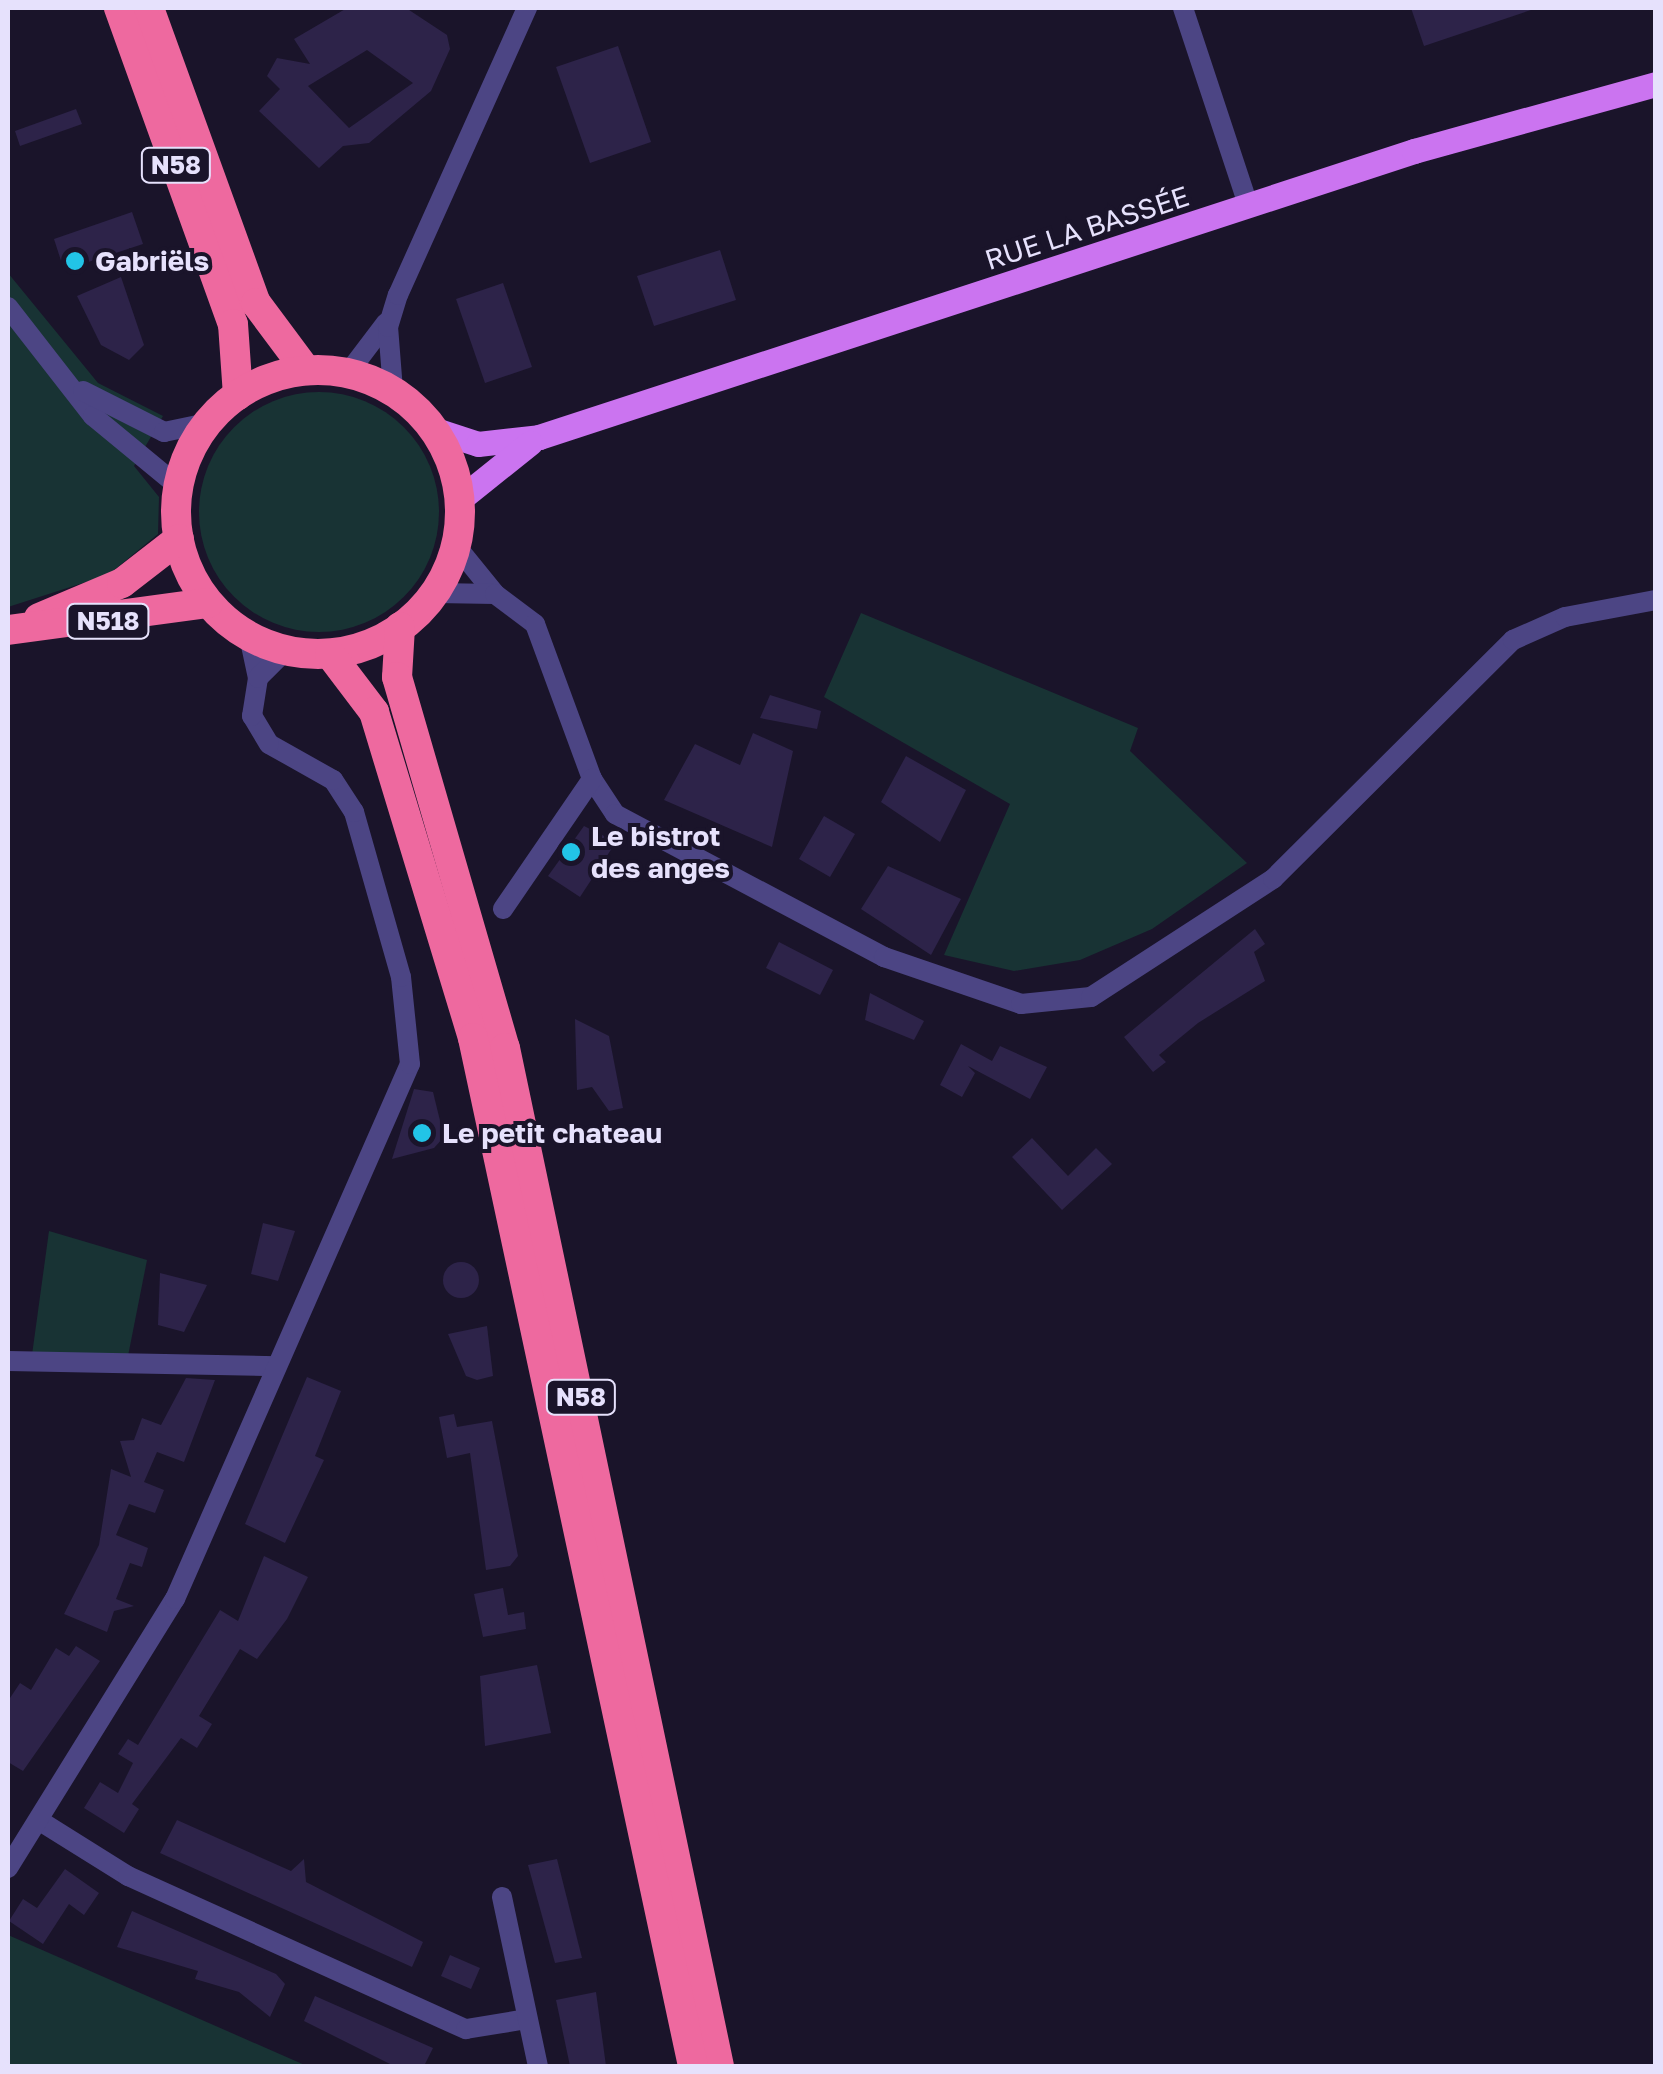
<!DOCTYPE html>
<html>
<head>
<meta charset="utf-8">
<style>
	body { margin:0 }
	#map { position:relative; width:1663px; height:2074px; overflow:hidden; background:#1a142a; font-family:"Golos Text",sans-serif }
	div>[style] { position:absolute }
	.green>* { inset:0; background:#183334 }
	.round { border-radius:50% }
	.building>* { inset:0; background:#2d2349 }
	.minor>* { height:20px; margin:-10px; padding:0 10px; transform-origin:10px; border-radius:10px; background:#4c4584 }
	.major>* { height:25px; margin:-12.5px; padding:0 12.5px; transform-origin:12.5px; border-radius:12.5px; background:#cb74f0 }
	.highway>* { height:30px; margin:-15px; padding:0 15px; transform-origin:15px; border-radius:15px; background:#ee699f }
	.highway>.ring { margin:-15px; padding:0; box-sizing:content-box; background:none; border:30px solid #ee699f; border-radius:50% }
	.dots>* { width:28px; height:28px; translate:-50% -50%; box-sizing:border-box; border:5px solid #1a142a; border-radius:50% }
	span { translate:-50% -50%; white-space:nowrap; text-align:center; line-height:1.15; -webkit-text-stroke:8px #1a142a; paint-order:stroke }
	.shield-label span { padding:2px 8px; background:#1a142a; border:2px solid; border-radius:8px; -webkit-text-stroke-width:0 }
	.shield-label { font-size:25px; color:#e6e1fc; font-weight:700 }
	.street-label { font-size:28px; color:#e6e1fc }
	.poi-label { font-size:28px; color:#e6e1fc; font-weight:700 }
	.left { translate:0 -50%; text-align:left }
	.frame { position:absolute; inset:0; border:10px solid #e6e1fc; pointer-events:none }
</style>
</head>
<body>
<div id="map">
	<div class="green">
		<div style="clip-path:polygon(8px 273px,98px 383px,163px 416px,134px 466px,159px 497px,158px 534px,108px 575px,8px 607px)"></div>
		<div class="round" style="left:199px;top:392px;width:240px;height:240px"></div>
		<div style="clip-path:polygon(861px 613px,1138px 728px,1130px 751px,1247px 863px,1152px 929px,1080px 960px,1014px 971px,944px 955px,1010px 804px,824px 697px)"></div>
		<div style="clip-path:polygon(49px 1231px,147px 1260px,128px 1356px,32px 1355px)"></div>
		<div style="clip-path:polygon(8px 1935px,218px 2027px,307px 2066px,8px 2066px)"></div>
	</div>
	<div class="building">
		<div style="clip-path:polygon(evenodd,347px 8px,406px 8px,447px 35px,450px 49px,431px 91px,369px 143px,343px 146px,319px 168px,259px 111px,280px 89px,267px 76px,277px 58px,310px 64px,294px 39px,347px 8px,367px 50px,413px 83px,349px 128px,308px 86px,367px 50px)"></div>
		<div style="clip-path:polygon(1411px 8px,1531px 8px,1531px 10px,1424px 46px)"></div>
		<div style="clip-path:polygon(618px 46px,651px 142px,590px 163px,556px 67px)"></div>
		<div style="clip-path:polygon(76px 109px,82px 124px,20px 146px,15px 131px)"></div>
		<div style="clip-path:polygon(132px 212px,143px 244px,64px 270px,54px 239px)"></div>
		<div style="clip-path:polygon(720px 250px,736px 300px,654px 326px,637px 276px)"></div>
		<div style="clip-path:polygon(121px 277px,144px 345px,129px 360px,101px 345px,77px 296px)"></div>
		<div style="clip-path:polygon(503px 283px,532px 367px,485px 383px,456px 299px)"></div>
		<div style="clip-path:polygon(770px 695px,821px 711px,817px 729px,760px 718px)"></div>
		<div style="clip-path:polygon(753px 733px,793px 751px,772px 847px,664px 800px,695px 744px,740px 765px)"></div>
		<div style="clip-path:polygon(906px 756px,966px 790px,940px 842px,881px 802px)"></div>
		<div style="clip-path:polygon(824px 816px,855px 834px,830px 877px,799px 859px)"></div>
		<div style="clip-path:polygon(584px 826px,616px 842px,580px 897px,548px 876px)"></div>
		<div style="clip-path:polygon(888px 866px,961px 899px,931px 955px,861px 909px)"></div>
		<div style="clip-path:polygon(1255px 929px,1265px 944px,1254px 952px,1265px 981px,1198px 1023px,1159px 1055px,1166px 1062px,1153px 1072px,1124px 1037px)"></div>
		<div style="clip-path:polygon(779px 942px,833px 970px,820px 995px,766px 968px)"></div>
		<div style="clip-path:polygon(870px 993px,924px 1021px,914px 1040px,865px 1020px)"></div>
		<div style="clip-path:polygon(575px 1019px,609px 1036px,623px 1108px,609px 1111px,592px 1087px,577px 1090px)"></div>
		<div style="clip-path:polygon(961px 1044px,992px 1061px,1000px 1046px,1047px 1067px,1030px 1099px,968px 1066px,975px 1073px,962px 1097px,940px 1085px)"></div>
		<div style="clip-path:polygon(414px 1089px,433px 1092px,444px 1137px,434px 1148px,392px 1159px)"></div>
		<div style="clip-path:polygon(1032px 1138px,1068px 1176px,1096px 1148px,1112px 1164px,1062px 1210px,1012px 1157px)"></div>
		<div style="clip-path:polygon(263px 1223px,295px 1231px,278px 1281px,251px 1274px)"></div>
		<div class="round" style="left:443px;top:1262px;width:36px;height:36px"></div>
		<div style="clip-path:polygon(160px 1273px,207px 1285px,184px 1332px,158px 1325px)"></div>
		<div style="clip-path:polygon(487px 1326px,493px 1376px,477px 1380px,466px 1376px,448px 1334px)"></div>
		<div style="clip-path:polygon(307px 1377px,341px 1391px,315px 1456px,324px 1460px,285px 1543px,245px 1524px)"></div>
		<div style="clip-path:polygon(186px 1378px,215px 1380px,184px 1462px,157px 1452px,144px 1482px,164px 1490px,155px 1513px,129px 1504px,116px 1535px,148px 1548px,142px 1567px,130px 1563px,116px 1599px,134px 1606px,114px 1611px,107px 1632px,64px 1614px,99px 1545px,111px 1469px,131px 1477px,120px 1441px,134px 1440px,142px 1418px,161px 1425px)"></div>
		<div style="clip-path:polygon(454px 1414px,457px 1427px,492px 1421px,518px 1556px,510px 1566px,486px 1570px,470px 1453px,447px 1458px,439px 1417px)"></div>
		<div style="clip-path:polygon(264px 1556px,308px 1577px,287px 1619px,257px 1659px,240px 1649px,199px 1716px,212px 1724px,197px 1748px,181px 1738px,132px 1804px,139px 1809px,124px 1833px,84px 1808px,100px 1782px,118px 1793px,133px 1763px,118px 1754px,128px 1739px,138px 1745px,220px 1610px,238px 1621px)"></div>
		<div style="clip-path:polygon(503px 1588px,508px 1615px,524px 1612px,526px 1629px,483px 1637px,474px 1594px)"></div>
		<div style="clip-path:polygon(76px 1646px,100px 1661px,23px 1771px,8px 1762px,8px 1701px,20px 1683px,31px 1690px,56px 1648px,69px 1656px)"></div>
		<div style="clip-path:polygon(537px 1665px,551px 1733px,485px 1746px,480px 1676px)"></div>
		<div style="clip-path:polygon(177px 1820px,291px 1871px,304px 1859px,306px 1882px,423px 1942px,412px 1967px,160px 1853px)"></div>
		<div style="clip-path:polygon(557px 1859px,582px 1958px,555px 1963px,528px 1865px)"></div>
		<div style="clip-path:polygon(65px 1869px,99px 1893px,84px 1915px,69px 1904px,43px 1944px,9px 1921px,23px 1899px,37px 1908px)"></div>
		<div style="clip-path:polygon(132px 1911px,276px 1974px,285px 1984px,270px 2017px,239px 1992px,195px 1979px,198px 1971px,117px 1947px)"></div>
		<div style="clip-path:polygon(450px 1955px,480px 1968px,471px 1989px,441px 1976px)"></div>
		<div style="clip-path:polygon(596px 1992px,606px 2066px,570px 2066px,556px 2000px)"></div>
		<div style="clip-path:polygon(315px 1996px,433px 2048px,424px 2066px,394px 2066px,304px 2021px)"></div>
	</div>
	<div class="minor">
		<div style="left:1183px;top:8px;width:210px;rotate:71.7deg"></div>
		<div style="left:8px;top:307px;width:138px;rotate:52.1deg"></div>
		<div style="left:93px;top:416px;width:112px;rotate:39.5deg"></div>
		<div style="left:348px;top:373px;width:63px;rotate:-52.8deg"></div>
		<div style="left:393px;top:390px;width:63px;rotate:-94.5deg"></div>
		<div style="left:388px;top:327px;width:34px;rotate:-73deg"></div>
		<div style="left:398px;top:295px;width:315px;rotate:-65.8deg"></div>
		<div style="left:83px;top:391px;width:91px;rotate:26.8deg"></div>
		<div style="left:164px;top:432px;width:44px;rotate:-11.8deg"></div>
		<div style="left:457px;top:547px;width:60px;rotate:51deg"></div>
		<div style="left:436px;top:593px;width:59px;rotate:1deg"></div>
		<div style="left:495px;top:594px;width:50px;rotate:36.9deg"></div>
		<div style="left:535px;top:624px;width:165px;rotate:69.8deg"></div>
		<div style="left:592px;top:779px;width:42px;rotate:56.7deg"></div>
		<div style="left:615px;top:814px;width:305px;rotate:28deg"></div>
		<div style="left:884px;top:957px;width:145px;rotate:18.9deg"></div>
		<div style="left:1021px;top:1004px;width:70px;rotate:-5.7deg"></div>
		<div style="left:1091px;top:997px;width:217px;rotate:-33deg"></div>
		<div style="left:1273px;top:879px;width:339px;rotate:-44.9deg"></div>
		<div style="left:1513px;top:640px;width:57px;rotate:-23.9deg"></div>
		<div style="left:1565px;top:617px;width:93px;rotate:-10.6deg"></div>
		<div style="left:249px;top:636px;width:43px;rotate:77.9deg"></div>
		<div style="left:503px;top:909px;width:158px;rotate:-55.6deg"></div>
		<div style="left:8px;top:1361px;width:268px;rotate:1.1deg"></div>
		<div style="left:40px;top:1821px;width:104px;rotate:32deg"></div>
		<div style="left:128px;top:1876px;width:371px;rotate:24.4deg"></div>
		<div style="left:466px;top:2029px;width:62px;rotate:-9.3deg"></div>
		<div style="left:8px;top:1868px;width:317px;rotate:-58.2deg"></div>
		<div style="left:175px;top:1599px;width:584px;rotate:-66.29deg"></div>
		<div style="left:410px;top:1064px;width:87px;rotate:-95.9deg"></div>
		<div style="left:401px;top:977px;width:172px;rotate:-105.9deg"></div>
		<div style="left:354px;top:812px;width:38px;rotate:-123deg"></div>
		<div style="left:333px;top:780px;width:73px;rotate:-150.6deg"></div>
		<div style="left:269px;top:744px;width:33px;rotate:-121deg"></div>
		<div style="left:252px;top:716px;width:38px;rotate:-81deg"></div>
		<div style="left:258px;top:678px;width:38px;rotate:-45deg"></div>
		<div style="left:502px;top:1897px;width:173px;rotate:78deg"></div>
	</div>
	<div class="major">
		<div style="left:435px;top:430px;width:45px;rotate:18deg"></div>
		<div style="left:478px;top:444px;width:61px;rotate:-6.5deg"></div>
		<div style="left:539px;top:437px;width:921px;rotate:-18.1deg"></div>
		<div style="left:1414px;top:151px;width:251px;rotate:-15.5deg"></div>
		<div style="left:460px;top:499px;width:90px;rotate:-38.7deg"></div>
	</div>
	<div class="highway">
		<div style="left:119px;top:8px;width:336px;rotate:70.2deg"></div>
		<div style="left:233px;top:324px;width:71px;rotate:86deg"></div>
		<div style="left:149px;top:8px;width:314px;rotate:70.1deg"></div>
		<div style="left:256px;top:303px;width:84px;rotate:53.3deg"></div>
		<div class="ring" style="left:176px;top:370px;width:254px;height:254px"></div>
		<div style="left:39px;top:618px;width:90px;rotate:-22.9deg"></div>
		<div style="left:122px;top:583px;width:72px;rotate:-37.7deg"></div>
		<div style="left:400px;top:627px;width:50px;rotate:93.4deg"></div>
		<div style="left:397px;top:677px;width:386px;rotate:73.8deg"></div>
		<div style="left:505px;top:1048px;width:1040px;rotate:78.13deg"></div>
		<div style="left:8px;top:630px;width:202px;rotate:-7.7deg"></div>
		<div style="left:330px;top:654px;width:73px;rotate:52.8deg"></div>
		<div style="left:374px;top:712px;width:341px;rotate:73.1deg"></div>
		<div style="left:473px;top:1038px;width:1051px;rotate:77.92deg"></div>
	</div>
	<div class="dots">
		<div style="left:75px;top:261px;background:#22c4e7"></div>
		<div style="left:571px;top:852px;background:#22c4e7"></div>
		<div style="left:422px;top:1133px;background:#22c4e7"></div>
	</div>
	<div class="shield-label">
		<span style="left:176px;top:165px">N58</span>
		<span style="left:108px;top:621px">N518</span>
		<span style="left:581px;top:1397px">N58</span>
	</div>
	<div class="street-label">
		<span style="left:1087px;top:228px;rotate:-18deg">RUE LA BASSÉE</span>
	</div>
	<div class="poi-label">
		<span class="left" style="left:95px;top:261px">Gabriëls</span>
		<span class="left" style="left:591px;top:852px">Le bistrot<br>des anges</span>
		<span class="left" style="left:442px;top:1133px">Le petit chateau</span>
	</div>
	<div class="frame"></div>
</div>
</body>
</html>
